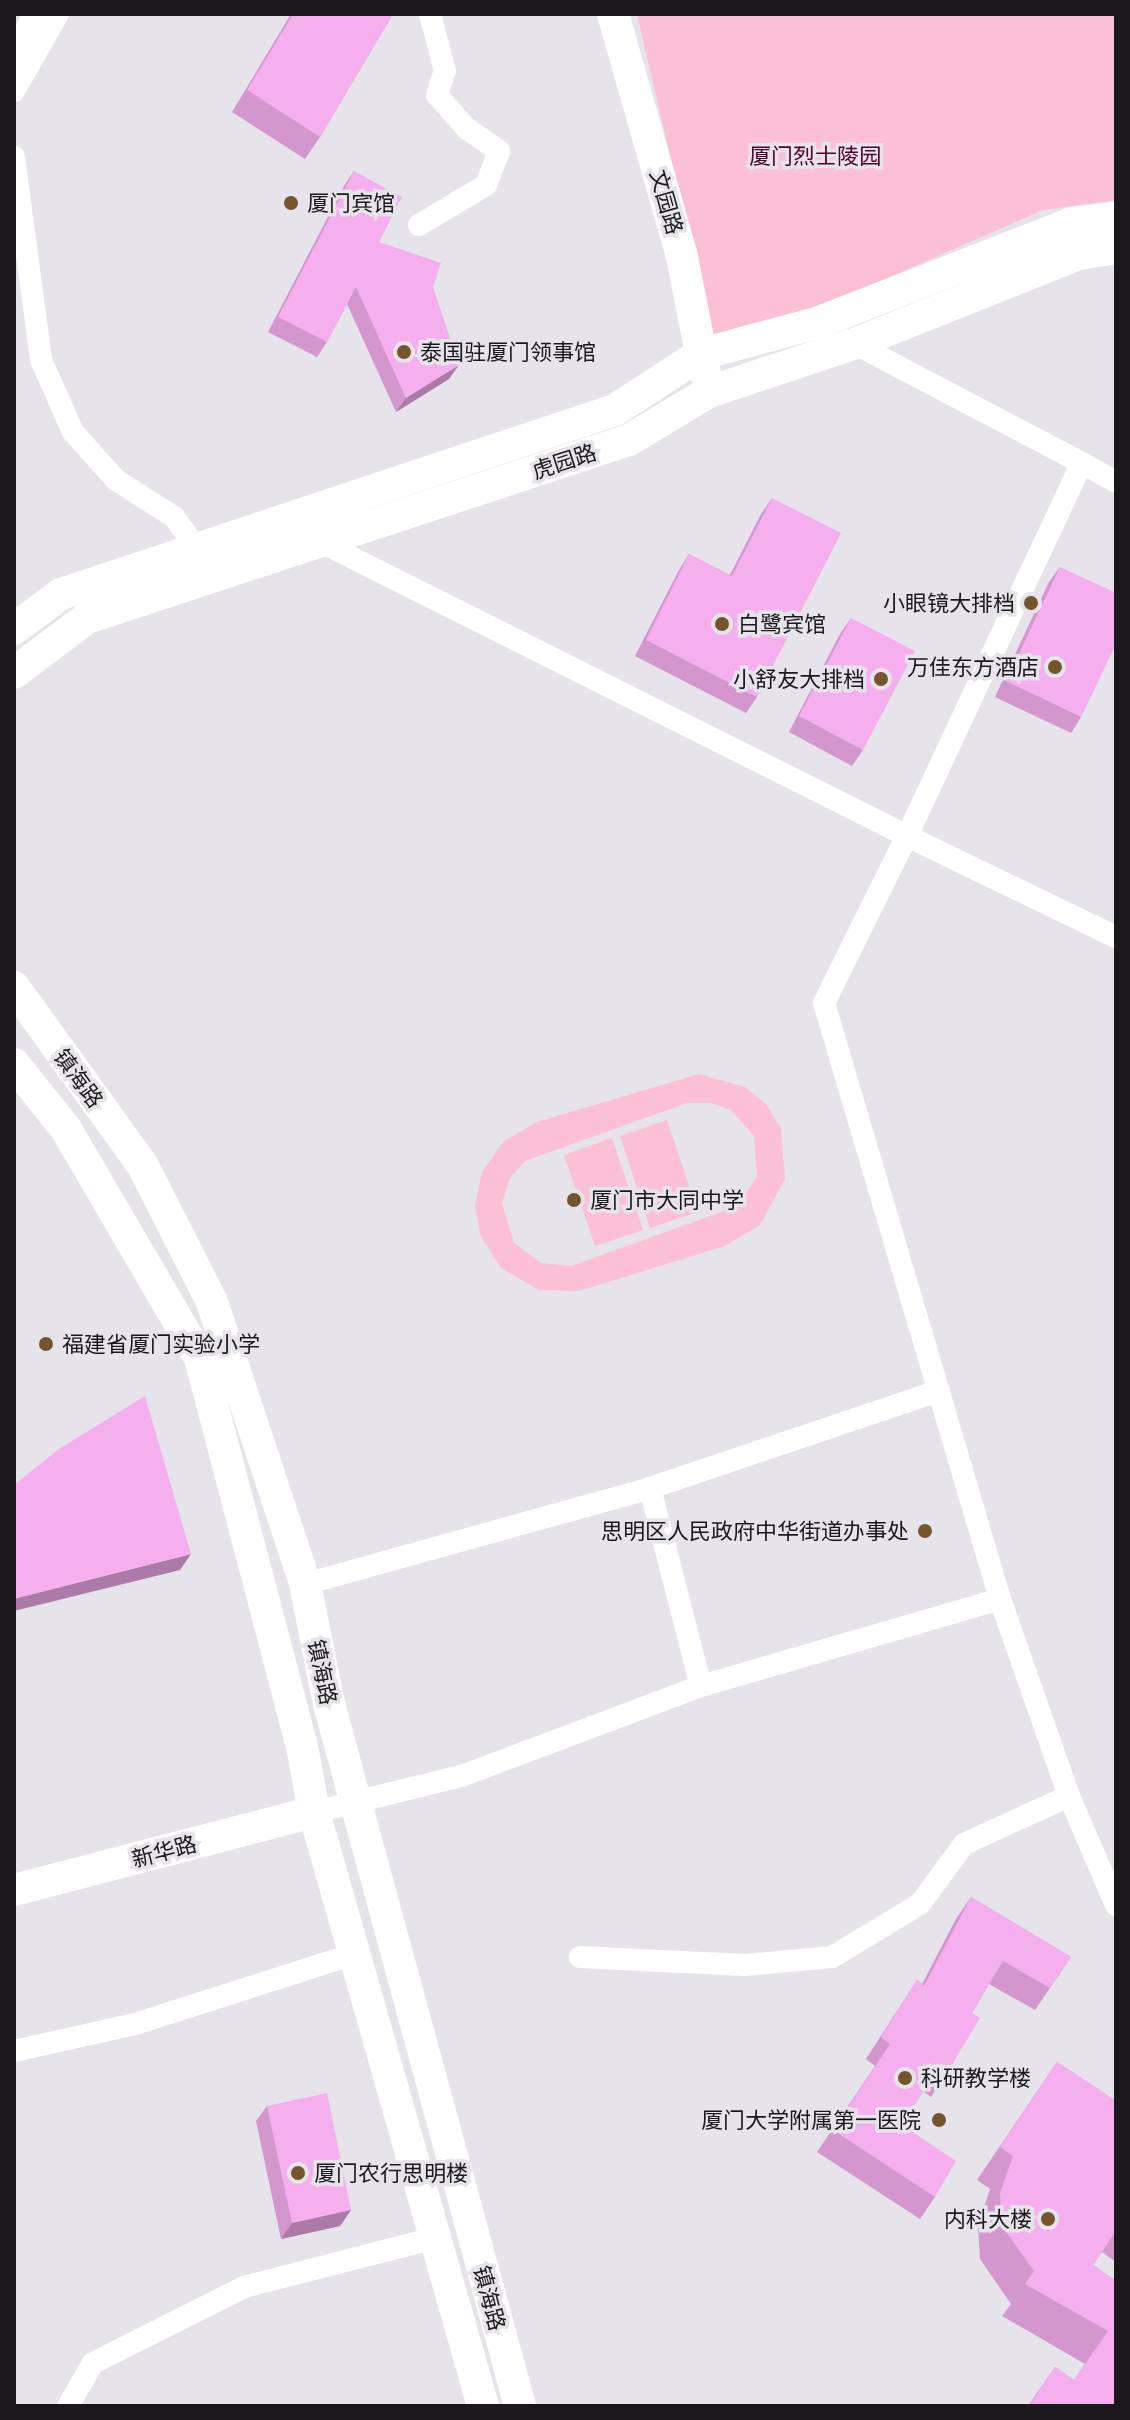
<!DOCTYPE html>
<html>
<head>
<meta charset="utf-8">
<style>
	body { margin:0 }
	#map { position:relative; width:1130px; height:2420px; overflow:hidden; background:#e6e3eb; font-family:Commissioner,"Noto Sans SC",sans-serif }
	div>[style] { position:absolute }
	.green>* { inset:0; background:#fbc0d5 }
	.street>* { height:22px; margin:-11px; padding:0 11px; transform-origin:11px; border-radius:11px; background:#fff }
	.secondary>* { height:32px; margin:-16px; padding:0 16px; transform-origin:16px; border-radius:16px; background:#fff }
	.wall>* { inset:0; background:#d396cd }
	.shaded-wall>* { inset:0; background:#ac7aa7 }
	.building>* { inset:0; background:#f5afee }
	.dots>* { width:22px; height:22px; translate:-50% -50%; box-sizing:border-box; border:4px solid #e6e3eb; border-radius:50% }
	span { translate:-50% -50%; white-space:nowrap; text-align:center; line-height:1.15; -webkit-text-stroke:7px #e6e3eb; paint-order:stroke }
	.park-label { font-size:22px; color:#50002b }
	.street-label { font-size:22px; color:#1a181b }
	.poi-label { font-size:22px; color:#1a181b }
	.left { translate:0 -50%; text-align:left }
	.right { translate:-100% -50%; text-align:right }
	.frame { position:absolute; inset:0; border:16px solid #1a181b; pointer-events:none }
</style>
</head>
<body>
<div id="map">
	<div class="green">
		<div style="clip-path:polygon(637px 14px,1116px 14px,1116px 200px,1043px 210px,716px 353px)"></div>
		<div style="clip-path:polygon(evenodd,699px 1074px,745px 1087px,766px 1104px,781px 1128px,785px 1179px,760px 1225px,725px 1246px,579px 1291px,539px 1290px,501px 1268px,481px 1237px,475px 1206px,482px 1172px,504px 1141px,537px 1122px,699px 1074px,687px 1103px,711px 1103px,731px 1110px,754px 1136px,757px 1176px,738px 1206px,571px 1266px,541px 1263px,514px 1243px,502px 1203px,510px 1178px,525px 1161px,687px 1103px)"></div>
		<div style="clip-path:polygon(667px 1120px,698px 1212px,650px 1228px,620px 1136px)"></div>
		<div style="clip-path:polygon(612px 1138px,643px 1230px,595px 1246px,564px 1155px)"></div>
	</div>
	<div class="street">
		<div style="left:14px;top:53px;width:44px;rotate:-62.9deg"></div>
		<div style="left:14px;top:91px;width:89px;rotate:-60.3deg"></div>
		<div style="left:14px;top:157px;width:205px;rotate:82.4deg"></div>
		<div style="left:41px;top:360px;width:79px;rotate:66deg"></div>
		<div style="left:73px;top:432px;width:64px;rotate:48.1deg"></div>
		<div style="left:116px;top:480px;width:69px;rotate:32.5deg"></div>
		<div style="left:174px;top:517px;width:39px;rotate:54deg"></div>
		<div style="left:419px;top:225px;width:78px;rotate:-30.8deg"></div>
		<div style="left:486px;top:185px;width:36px;rotate:-69deg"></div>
		<div style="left:499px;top:151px;width:39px;rotate:-145deg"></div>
		<div style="left:467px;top:129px;width:45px;rotate:-131.4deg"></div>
		<div style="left:437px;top:95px;width:25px;rotate:-72deg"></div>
		<div style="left:445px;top:71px;width:59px;rotate:-104.7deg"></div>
		<div style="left:1082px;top:463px;width:39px;rotate:29deg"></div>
		<div style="left:313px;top:538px;width:665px;rotate:26.64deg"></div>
		<div style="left:907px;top:836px;width:412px;rotate:-64.9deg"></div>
		<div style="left:1082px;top:463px;width:264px;rotate:-152.3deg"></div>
		<div style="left:650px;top:1488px;width:305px;rotate:-18.6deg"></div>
		<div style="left:305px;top:1584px;width:358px;rotate:-15.5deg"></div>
		<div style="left:650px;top:1488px;width:204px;rotate:75.6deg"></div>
		<div style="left:701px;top:1686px;width:256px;rotate:159.4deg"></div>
		<div style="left:461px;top:1776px;width:151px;rotate:166.2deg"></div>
		<div style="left:1000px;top:1599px;width:621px;rotate:-106.45deg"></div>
		<div style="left:824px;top:1003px;width:186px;rotate:-63.6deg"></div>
		<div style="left:907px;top:836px;width:232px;rotate:25.8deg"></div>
		<div style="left:701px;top:1686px;width:311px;rotate:-16.2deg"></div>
		<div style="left:1000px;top:1599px;width:209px;rotate:70.7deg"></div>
		<div style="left:580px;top:1957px;width:165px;rotate:2.8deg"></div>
		<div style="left:745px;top:1965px;width:87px;rotate:-5.3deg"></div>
		<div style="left:832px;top:1957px;width:103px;rotate:-31.1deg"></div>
		<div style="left:920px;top:1904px;width:74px;rotate:-53.7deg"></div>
		<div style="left:964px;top:1844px;width:115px;rotate:-24.6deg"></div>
		<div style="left:1069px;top:1796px;width:119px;rotate:66.7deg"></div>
		<div style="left:14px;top:2051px;width:124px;rotate:-12.6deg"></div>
		<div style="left:135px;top:2024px;width:230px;rotate:-17.7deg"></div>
		<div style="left:68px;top:2406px;width:50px;rotate:-59.8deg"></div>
		<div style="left:93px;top:2363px;width:169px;rotate:-26.7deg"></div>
		<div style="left:244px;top:2287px;width:197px;rotate:-14.4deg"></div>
	</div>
	<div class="secondary">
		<div style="left:613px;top:14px;width:248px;rotate:74.1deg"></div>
		<div style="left:681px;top:252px;width:123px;rotate:78.8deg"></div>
		<div style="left:14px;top:629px;width:59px;rotate:-36.7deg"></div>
		<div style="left:61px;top:594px;width:584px;rotate:-18.37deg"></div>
		<div style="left:615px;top:410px;width:103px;rotate:-33.1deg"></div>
		<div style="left:701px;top:354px;width:120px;rotate:-15deg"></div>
		<div style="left:817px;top:323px;width:274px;rotate:-21.4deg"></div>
		<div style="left:1072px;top:223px;width:44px;rotate:-6.5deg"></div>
		<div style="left:14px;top:673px;width:91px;rotate:-37deg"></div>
		<div style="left:87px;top:618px;width:570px;rotate:-18.18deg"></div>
		<div style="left:629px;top:440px;width:93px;rotate:-31deg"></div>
		<div style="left:709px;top:392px;width:155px;rotate:-18.4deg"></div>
		<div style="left:856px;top:343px;width:240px;rotate:-21.8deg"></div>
		<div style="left:1079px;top:254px;width:37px;rotate:-9deg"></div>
		<div style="left:14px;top:987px;width:221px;rotate:54.2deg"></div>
		<div style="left:143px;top:1166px;width:153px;rotate:63.1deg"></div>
		<div style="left:212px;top:1302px;width:297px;rotate:71.7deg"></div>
		<div style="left:305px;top:1584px;width:122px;rotate:78.7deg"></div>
		<div style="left:329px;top:1704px;width:728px;rotate:74.78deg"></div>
		<div style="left:14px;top:1064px;width:83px;rotate:51.3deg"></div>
		<div style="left:66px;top:1129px;width:265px;rotate:59.7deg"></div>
		<div style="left:200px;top:1358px;width:401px;rotate:75.3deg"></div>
		<div style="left:302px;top:1746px;width:67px;rotate:79.7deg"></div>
		<div style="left:314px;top:1812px;width:618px;rotate:74.12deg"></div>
		<div style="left:14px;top:1890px;width:310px;rotate:-14.6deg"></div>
	</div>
	<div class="wall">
		<div style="clip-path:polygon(291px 14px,393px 14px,320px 137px,305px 159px,232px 112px)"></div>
		<div style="clip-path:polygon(354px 171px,379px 242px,433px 287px,449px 379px,396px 412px,347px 304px,327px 342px,317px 357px,268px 332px,344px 186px)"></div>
		<div style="clip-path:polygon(772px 498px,757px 697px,746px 713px,635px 656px,679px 570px,689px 554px,730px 575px,761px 514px)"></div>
		<div style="clip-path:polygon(1060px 567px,1081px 717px,1071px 733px,995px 697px,1049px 582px)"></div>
		<div style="clip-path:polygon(851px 618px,863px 750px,852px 766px,789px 732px,840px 634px)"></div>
		<div style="clip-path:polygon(971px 1897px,1071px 1957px,1035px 2010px,989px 1984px,972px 2013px,946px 2075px,931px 2097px,923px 2091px,902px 2125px,935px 2197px,920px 2219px,817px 2152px,875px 2066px,866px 2059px,917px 1980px,922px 1984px,956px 1919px)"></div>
		<div style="clip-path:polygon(1057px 2062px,1116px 2101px,1116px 2262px,1102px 2252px,1093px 2265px,1116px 2281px,1116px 2406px,1028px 2406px,1055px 2367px,1074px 2380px,1085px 2364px,1002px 2316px,1011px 2304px,980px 2259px,978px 2225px,990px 2189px,977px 2180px)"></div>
		<div style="clip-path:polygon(267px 2106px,351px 2210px,340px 2226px,281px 2239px,256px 2121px)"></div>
	</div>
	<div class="shaded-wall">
		<div style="clip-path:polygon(459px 365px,449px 379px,396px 412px,406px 398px)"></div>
		<div style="clip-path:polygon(191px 1554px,180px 1570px,14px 1611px,14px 1601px,17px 1598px)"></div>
		<div style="clip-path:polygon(351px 2210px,340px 2226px,281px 2239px,292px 2223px)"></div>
	</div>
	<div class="building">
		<div style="clip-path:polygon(293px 14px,393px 14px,320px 137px,247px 90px)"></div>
		<div style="clip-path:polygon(354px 171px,402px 197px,379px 242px,441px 263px,433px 287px,459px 365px,406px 398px,356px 287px,327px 342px,278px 317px)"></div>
		<div style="clip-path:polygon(772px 498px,841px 533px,757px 697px,646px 640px,689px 554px,732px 576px)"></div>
		<div style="clip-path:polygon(1060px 567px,1116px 593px,1116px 644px,1081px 717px,1006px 681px)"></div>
		<div style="clip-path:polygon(851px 618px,915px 651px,863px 750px,799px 716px)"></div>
		<div style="clip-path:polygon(145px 1396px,191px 1554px,17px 1598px,14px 1601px,14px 1485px,59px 1449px)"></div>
		<div style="clip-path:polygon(971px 1897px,1071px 1957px,1050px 1988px,1003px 1961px,972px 2013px,980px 2018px,946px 2075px,937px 2069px,902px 2125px,956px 2161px,935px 2197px,833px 2130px,890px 2044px,881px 2037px,917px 1980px,924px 1986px)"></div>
		<div style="clip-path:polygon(1057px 2062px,1116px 2101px,1116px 2231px,1093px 2265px,1116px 2281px,1116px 2406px,1029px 2406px,1055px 2367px,1074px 2380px,1108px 2331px,1025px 2284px,1034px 2271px,1002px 2226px,1000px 2193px,1013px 2156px,1000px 2147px)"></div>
		<div style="clip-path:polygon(327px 2093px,351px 2210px,292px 2223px,267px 2106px)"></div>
	</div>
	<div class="dots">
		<div style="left:291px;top:203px;background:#75552b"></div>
		<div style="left:404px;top:352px;background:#75552b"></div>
		<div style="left:1031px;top:603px;background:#75552b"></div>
		<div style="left:722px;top:624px;background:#75552b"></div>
		<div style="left:1055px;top:667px;background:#75552b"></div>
		<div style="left:881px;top:679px;background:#75552b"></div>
		<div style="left:574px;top:1200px;background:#75552b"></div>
		<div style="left:46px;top:1344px;background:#75552b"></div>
		<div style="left:925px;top:1531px;background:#75552b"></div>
		<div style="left:905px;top:2078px;background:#75552b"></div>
		<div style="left:939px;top:2120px;background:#75552b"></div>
		<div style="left:298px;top:2173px;background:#75552b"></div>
		<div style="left:1048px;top:2219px;background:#75552b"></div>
	</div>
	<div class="park-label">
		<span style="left:815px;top:156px">厦门烈士陵园</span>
	</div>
	<div class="street-label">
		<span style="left:667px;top:202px;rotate:74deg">文园路</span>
		<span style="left:564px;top:461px;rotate:-18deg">虎园路</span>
		<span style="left:79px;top:1078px;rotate:54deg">镇海路</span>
		<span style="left:323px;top:1672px;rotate:78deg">镇海路</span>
		<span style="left:164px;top:1851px;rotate:-15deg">新华路</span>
		<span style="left:490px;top:2298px;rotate:75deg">镇海路</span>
	</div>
	<div class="poi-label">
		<span class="left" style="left:307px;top:203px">厦门宾馆</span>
		<span class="left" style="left:420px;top:352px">泰国驻厦门领事馆</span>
		<span class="right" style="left:1015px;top:603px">小眼镜大排档</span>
		<span class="left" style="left:738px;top:624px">白鹭宾馆</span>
		<span class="right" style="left:1039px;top:667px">万佳东方酒店</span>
		<span class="right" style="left:865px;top:679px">小舒友大排档</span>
		<span class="left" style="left:590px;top:1200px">厦门市大同中学</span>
		<span class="left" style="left:62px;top:1344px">福建省厦门实验小学</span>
		<span class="right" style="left:909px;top:1531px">思明区人民政府中华街道办事处</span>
		<span class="left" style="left:921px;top:2078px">科研教学楼</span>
		<span class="right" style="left:921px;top:2120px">厦门大学附属第一医院</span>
		<span class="left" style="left:314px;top:2173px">厦门农行思明楼</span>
		<span class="right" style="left:1032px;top:2219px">内科大楼</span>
	</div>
	<div class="frame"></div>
</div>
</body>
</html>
